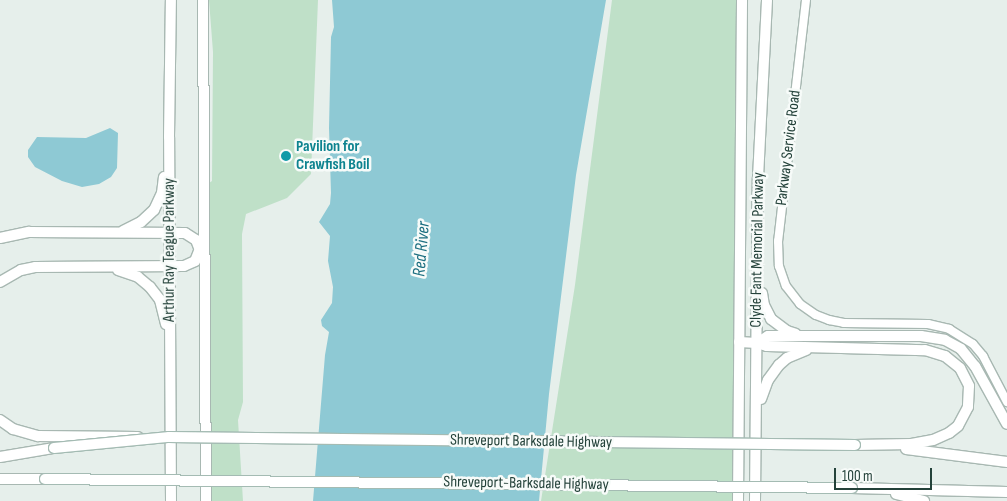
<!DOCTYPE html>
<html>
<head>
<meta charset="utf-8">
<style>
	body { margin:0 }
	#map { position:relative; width:1007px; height:501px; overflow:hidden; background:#e6efeb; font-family:"Sofia Sans Condensed",sans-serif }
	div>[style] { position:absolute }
	.green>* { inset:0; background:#bfe0c8 }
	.water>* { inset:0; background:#8ec9d4 }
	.roads { filter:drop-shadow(1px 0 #a8b8b2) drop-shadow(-1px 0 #a8b8b2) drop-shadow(0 1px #a8b8b2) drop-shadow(0 -1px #a8b8b2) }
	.street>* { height:8px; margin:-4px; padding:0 4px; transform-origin:4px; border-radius:4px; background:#fff }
	.secondary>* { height:10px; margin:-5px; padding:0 5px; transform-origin:5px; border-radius:5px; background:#fff }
	.bridges { filter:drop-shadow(1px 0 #a4bbb3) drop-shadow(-1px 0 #a4bbb3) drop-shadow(0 1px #a4bbb3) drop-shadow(0 -1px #a4bbb3) }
	.secondary-bridge>* { height:10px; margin:-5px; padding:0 5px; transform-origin:5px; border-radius:5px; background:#fff }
	.dots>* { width:14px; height:14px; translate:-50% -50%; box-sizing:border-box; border:2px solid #f7fbf9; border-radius:50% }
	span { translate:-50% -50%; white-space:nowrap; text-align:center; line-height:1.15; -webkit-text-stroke:5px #f7fbf9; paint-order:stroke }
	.culture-label { font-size:16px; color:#0d838f; font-weight:700 }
	.left { translate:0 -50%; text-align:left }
	.street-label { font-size:16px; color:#24423a }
	.water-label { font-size:18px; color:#1c6f80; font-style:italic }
	.scale { position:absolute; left:834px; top:468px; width:98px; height:22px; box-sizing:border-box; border:2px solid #24423a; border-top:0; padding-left:6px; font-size:15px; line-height:18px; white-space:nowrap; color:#24423a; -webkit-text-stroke:4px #f7fbf9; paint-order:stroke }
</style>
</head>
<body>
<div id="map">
	<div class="green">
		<div style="clip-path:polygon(209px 0,318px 0,311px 174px,287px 198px,246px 214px,242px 234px,243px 402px,238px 420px,243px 501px,209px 501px,209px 183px,212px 181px,213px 52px)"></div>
		<div style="clip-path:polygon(612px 0,739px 0,735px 501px,541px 501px,575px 285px)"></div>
	</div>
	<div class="water">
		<div style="clip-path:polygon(332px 0,606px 0,576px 175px,549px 394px,539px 501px,313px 501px,325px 355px,329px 332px,322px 326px,321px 320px,332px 303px,333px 287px,328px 261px,330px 236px,319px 222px,330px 204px,331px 193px,329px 128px,331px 37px,334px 27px)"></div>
		<div style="clip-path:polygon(110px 128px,118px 133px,117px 168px,111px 177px,99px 184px,82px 187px,62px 181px,35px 167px,28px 157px,28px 150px,37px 137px,86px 138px)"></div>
	</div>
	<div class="roads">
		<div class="street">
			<div style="left:806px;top:0;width:243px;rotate:96.6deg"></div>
			<div style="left:778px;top:241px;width:25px;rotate:88deg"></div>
			<div style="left:779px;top:266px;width:21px;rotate:71deg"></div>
			<div style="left:786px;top:286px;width:23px;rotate:52deg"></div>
			<div style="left:800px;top:304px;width:19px;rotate:35deg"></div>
			<div style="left:816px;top:315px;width:14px;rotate:21deg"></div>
			<div style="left:829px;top:320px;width:15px;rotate:11deg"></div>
			<div style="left:844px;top:323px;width:84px;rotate:0.7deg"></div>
			<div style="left:928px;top:324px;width:22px;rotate:13deg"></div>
			<div style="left:949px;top:329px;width:28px;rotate:32deg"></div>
			<div style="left:973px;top:344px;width:16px;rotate:50deg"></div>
			<div style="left:983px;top:356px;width:52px;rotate:62.4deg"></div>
		</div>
		<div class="secondary">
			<div style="left:203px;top:0;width:501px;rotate:89.66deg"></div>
			<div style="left:123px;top:231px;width:20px;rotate:-27deg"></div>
			<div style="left:141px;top:222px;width:18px;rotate:-43deg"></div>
			<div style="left:154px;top:210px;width:19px;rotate:-65deg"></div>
			<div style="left:162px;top:193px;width:16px;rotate:-83deg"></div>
			<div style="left:0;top:238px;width:30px;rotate:-12deg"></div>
			<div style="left:29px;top:232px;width:156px;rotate:0.4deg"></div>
			<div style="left:185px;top:233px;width:13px;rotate:32deg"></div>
			<div style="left:196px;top:240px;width:14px;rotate:69deg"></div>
			<div style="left:118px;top:270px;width:21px;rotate:19deg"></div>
			<div style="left:138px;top:277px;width:16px;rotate:40deg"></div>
			<div style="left:150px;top:287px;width:16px;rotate:52deg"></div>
			<div style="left:160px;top:300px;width:25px;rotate:76deg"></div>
			<div style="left:0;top:282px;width:24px;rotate:-30deg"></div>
			<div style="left:21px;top:270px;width:14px;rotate:-12deg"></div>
			<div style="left:35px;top:267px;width:149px;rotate:-0.4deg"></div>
			<div style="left:184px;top:266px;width:12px;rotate:-24deg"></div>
			<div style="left:195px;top:261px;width:16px;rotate:-68deg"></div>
			<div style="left:762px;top:293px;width:12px;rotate:81deg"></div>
			<div style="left:764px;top:305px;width:16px;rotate:63deg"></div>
			<div style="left:771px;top:319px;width:20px;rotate:37deg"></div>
			<div style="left:787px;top:331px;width:9px;rotate:18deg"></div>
			<div style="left:739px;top:342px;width:18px;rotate:3deg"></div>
			<div style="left:757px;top:343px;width:10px;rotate:17deg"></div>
			<div style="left:767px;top:346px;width:158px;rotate:1.5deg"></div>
			<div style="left:925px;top:350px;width:21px;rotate:17deg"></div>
			<div style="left:945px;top:356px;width:19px;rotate:39deg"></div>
			<div style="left:960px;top:368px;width:20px;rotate:63deg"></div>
			<div style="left:969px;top:386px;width:21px;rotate:93deg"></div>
			<div style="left:968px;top:407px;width:21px;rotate:118deg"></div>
			<div style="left:958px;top:426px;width:11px;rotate:142deg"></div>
			<div style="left:949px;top:433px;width:17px;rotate:156deg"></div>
			<div style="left:933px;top:440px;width:22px;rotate:170deg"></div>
			<div style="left:911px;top:444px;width:56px;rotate:179deg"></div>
			<div style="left:757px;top:343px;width:13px;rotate:-32deg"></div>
			<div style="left:768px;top:336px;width:153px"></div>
			<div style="left:921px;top:336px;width:24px;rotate:9deg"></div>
			<div style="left:945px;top:340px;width:18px;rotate:29deg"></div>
			<div style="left:961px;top:349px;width:22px;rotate:51deg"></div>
			<div style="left:975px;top:366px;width:66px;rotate:61.1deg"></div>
			<div style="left:761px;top:399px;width:20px;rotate:-70deg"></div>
			<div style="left:768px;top:380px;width:19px;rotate:-54deg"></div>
			<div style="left:779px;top:365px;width:11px;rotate:-41deg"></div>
			<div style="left:787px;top:358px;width:21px;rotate:-23deg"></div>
			<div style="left:0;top:420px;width:16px;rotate:35deg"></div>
			<div style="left:13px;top:429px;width:26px;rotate:16deg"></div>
			<div style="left:38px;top:436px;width:100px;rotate:0.6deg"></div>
			<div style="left:906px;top:449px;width:102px;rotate:7.3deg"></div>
			<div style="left:0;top:457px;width:55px;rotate:-9.5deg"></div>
			<div style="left:0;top:479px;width:45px"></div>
			<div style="left:852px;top:488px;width:155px;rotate:1.5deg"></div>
			<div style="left:896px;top:494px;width:29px;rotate:14deg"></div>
			<div style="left:171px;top:501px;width:364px;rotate:-90.3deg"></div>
			<div style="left:169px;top:137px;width:137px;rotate:-89.2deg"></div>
			<div style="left:738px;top:501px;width:501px;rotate:-89.54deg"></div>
			<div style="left:755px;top:501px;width:323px;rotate:-89.5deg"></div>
			<div style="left:758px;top:178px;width:178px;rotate:-87.1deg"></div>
		</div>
	</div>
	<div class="bridges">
		<div class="secondary-bridge">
			<div style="left:54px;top:448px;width:116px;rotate:-5.5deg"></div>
			<div style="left:169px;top:437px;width:686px;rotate:0.67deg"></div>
			<div style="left:45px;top:479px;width:807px;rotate:0.64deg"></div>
		</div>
	</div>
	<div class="dots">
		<div style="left:286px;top:156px;background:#0f9aa8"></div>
	</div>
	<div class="culture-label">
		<span class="left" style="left:296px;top:156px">Pavilion for<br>Crawfish Boil</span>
	</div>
	<div class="street-label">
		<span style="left:789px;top:148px;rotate:-83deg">Parkway Service Road</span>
		<span style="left:170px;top:250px;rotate:-90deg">Arthur Ray Teague Parkway</span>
		<span style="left:758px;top:250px;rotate:-89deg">Clyde Fant Memorial Parkway</span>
		<span style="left:531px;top:442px;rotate:1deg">Shreveport Barksdale Highway</span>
		<span style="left:526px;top:484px;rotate:1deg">Shreveport-Barksdale Highway</span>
	</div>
	<div class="water-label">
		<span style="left:422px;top:249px;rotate:-85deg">Red River</span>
	</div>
	<div class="scale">100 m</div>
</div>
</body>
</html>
